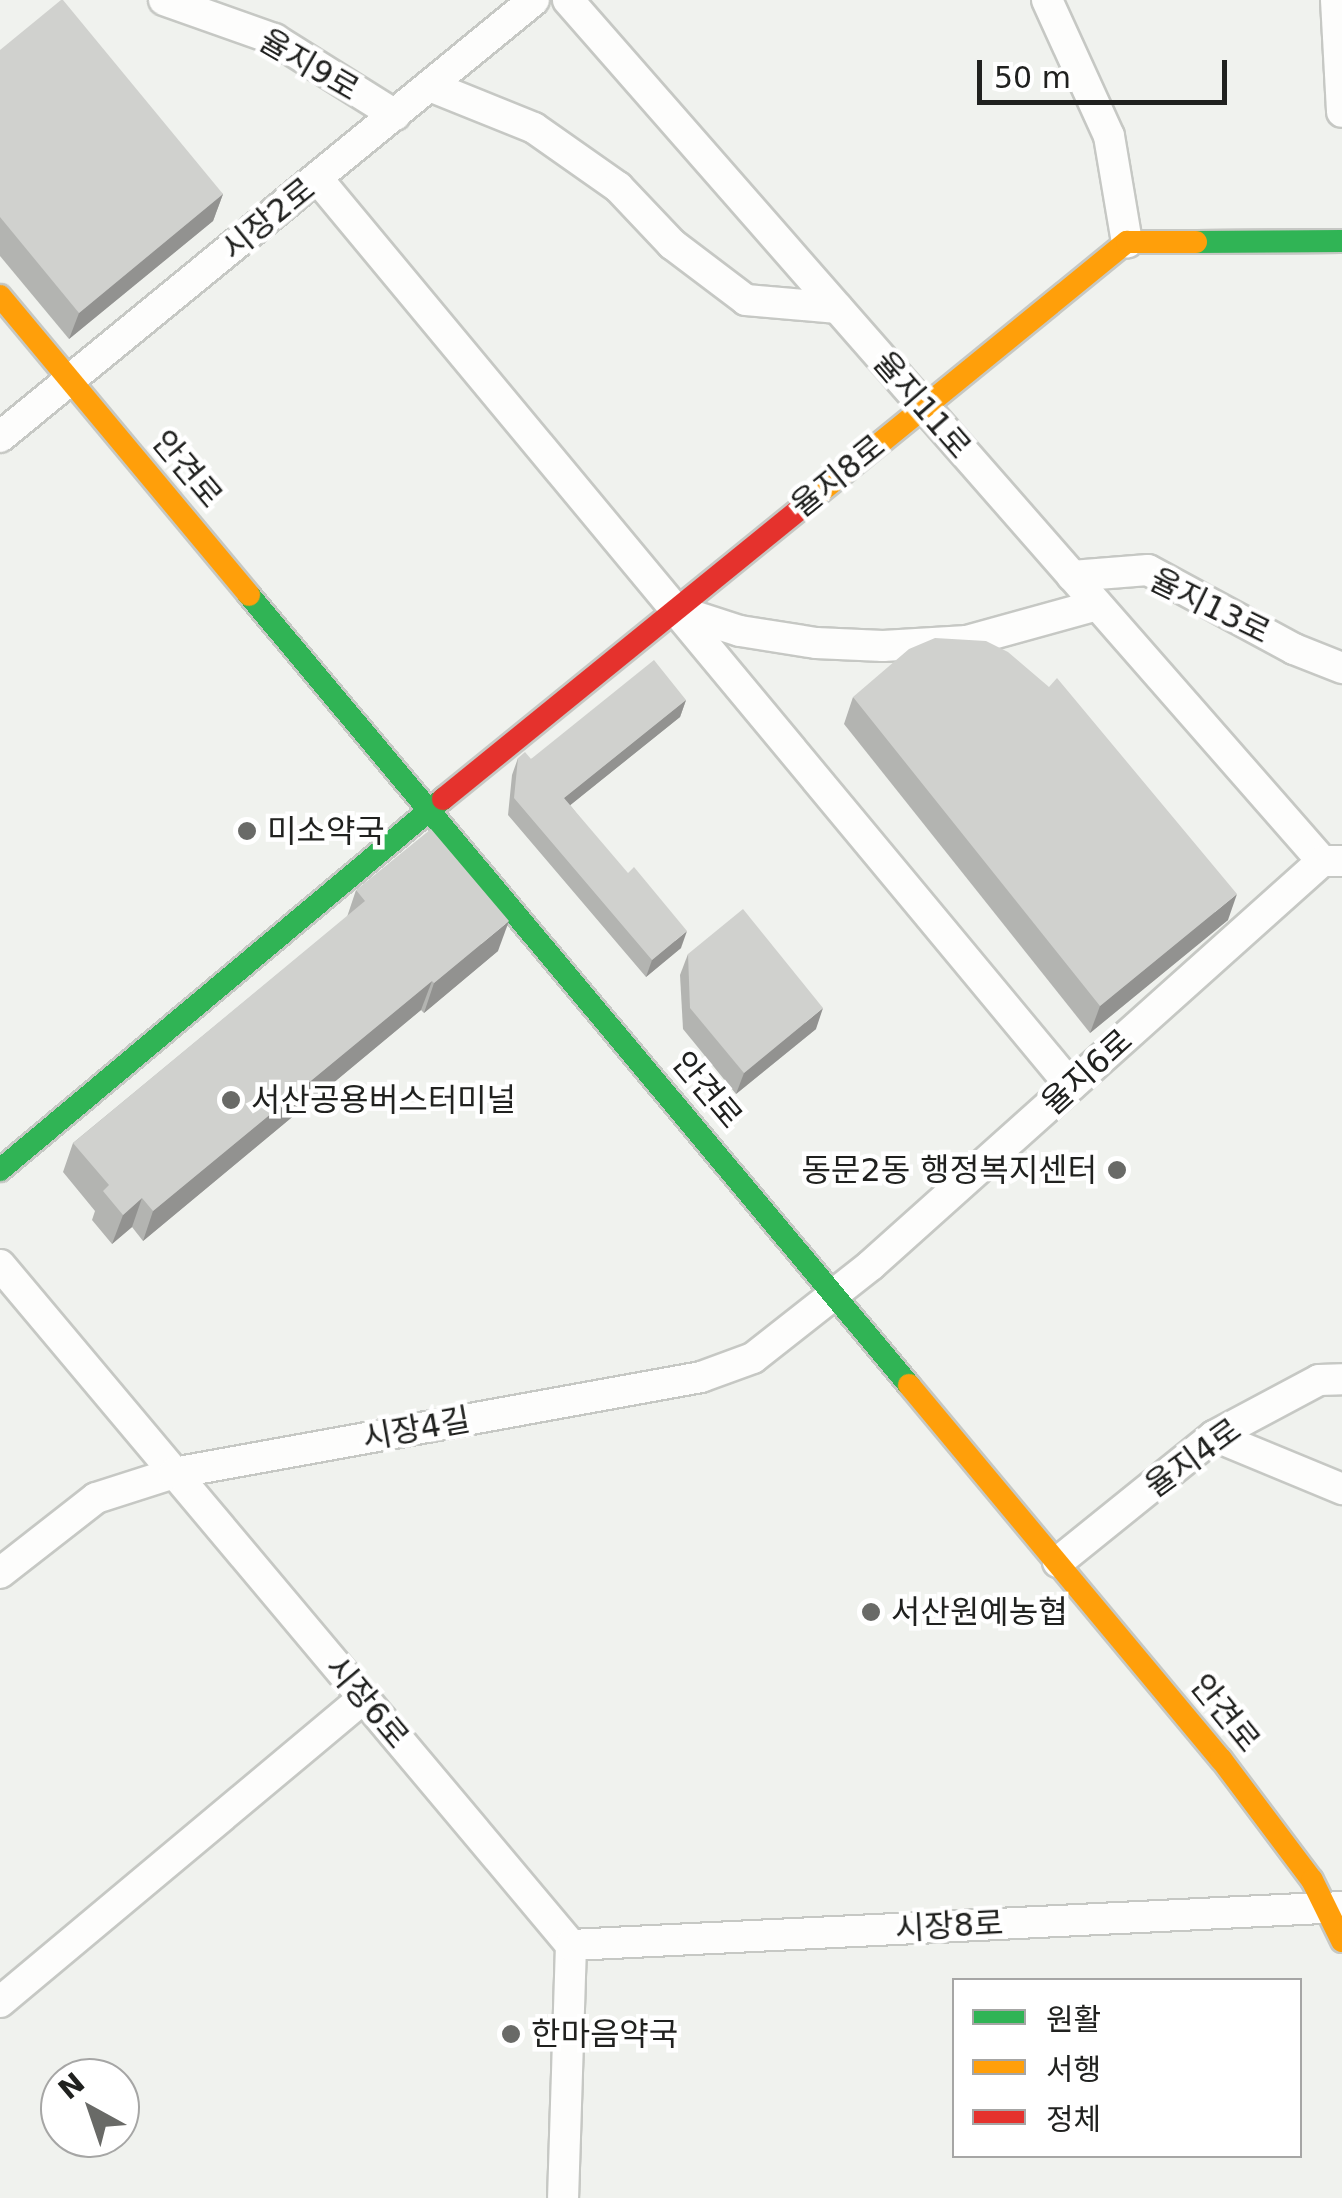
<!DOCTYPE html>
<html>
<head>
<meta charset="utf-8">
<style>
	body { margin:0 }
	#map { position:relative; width:1342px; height:2198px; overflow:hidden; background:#f0f2ee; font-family:"DejaVu Sans","Noto Sans KR",sans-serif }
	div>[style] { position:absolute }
	.roads { filter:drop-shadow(2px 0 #c6c8c4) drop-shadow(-2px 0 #c6c8c4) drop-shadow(0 2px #c6c8c4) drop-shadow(0 -2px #c6c8c4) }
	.street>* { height:30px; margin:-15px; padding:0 15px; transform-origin:15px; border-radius:15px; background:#fdfdfc }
	.fast>* { height:22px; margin:-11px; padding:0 11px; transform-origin:11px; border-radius:11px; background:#30b455 }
	.slow>* { height:22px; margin:-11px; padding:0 11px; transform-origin:11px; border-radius:11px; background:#ff9f0a }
	.jam>* { height:22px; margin:-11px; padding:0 11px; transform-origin:11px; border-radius:11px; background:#e5322d }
	.wall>* { inset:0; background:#b3b4b1 }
	.shaded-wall>* { inset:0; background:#929290 }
	.building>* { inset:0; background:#d0d1ce }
	.dots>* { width:28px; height:28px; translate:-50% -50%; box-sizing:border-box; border:5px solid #fff; border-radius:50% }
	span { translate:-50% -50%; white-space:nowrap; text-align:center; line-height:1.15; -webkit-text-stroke:9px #fff; paint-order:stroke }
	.street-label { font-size:32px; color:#20211f }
	.poi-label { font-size:32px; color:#20211f }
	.left { translate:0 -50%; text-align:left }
	.right { translate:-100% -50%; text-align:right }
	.legend { position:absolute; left:952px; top:1978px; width:350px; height:180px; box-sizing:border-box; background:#fff; border:2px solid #a6a6a5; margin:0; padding:12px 18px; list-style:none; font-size:30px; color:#20211f }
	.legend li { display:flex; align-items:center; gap:20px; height:50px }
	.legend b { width:50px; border:2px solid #a6a6a5 }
	.north { position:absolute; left:40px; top:2058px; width:100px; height:100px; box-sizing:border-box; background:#fff; border:2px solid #a6a6a5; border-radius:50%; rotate:320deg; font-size:28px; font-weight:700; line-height:40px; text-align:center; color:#20211f }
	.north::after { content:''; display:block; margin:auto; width:35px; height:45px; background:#696a67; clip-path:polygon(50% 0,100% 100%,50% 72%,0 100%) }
	.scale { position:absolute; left:977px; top:60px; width:250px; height:45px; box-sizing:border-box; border:5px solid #20211f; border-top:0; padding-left:12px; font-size:30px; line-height:35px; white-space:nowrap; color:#20211f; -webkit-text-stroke:8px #fff; paint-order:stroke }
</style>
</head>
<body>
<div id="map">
	<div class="roads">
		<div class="street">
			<div style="left:164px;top:0;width:117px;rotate:19.5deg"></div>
			<div style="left:274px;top:39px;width:143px;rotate:32.1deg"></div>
			<div style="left:568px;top:0;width:1144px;rotate:48.79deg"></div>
			<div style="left:1047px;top:0;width:149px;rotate:65.5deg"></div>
			<div style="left:1109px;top:136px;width:108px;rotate:80.4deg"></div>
			<div style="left:1336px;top:0;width:112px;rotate:86.9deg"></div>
			<div style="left:430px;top:86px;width:112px;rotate:22deg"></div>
			<div style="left:534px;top:128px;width:103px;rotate:35.1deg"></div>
			<div style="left:618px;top:187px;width:79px;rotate:46.5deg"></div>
			<div style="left:672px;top:244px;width:93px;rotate:37.1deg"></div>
			<div style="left:746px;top:300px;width:92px;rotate:5deg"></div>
			<div style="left:317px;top:178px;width:1180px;rotate:50.29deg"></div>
			<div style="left:0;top:437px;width:690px;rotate:-39.3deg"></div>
			<div style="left:1072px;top:576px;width:76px;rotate:-4.5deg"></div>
			<div style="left:1148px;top:570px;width:166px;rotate:28.4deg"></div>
			<div style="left:1294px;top:649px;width:52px;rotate:21.6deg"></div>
			<div style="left:675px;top:610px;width:68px;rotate:17.9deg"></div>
			<div style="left:740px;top:631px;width:77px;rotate:9deg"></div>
			<div style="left:816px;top:643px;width:67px;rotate:2.6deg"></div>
			<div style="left:883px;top:646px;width:84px;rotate:-3.4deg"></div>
			<div style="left:967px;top:641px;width:135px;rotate:-15.5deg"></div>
			<div style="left:0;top:1265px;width:888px;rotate:49.98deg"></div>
			<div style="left:571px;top:1945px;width:253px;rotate:91.8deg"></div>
			<div style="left:1214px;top:1436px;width:139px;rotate:22.5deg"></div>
			<div style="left:1058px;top:1562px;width:201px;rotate:-38.9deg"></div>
			<div style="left:1214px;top:1436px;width:119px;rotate:-28.1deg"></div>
			<div style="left:1319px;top:1380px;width:23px;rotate:-2deg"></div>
			<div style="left:0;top:1573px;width:122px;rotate:-38deg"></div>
			<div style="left:96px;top:1498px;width:82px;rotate:-17.8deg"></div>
			<div style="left:174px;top:1473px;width:536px;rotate:-10.32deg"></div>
			<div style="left:701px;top:1377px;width:55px;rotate:-20.1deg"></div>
			<div style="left:753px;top:1358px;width:150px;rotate:-38.2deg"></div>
			<div style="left:871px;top:1265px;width:605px;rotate:-41.85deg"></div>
			<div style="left:1322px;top:861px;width:20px"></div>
			<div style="left:571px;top:1945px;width:772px;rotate:-2.82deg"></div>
			<div style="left:0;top:2002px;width:473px;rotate:-39.9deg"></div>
		</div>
		<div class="fast">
			<div style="left:1196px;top:242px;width:146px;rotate:-0.4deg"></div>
			<div style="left:249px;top:595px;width:1029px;rotate:50.12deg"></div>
			<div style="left:0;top:1170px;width:578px;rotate:-39.95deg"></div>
		</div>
		<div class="slow">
			<div style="left:0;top:296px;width:389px;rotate:50.2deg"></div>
			<div style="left:803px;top:506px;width:418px;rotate:-39.2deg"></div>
			<div style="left:1127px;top:242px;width:69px"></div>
			<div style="left:909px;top:1385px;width:487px;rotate:50.2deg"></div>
			<div style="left:1221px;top:1759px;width:151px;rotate:53.1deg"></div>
			<div style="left:1312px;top:1880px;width:68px;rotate:63.8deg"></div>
		</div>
		<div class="jam">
			<div style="left:443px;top:799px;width:464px;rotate:-39.1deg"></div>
		</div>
	</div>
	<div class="wall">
		<div style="clip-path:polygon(0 50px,223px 194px,213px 221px,69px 339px,0 256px)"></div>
		<div style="clip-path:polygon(853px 697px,1228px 920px,1090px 1033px,844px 724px)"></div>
		<div style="clip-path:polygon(686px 700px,680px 717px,570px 805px,681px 948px,646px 977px,508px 815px,512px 775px,518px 758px,531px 759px)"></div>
		<div style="clip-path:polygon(356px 890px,498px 951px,424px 1013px,421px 1010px,143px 1241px,132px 1227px,112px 1244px,92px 1220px,95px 1211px,63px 1172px,73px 1143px,347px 917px)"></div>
		<div style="clip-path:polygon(688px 954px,816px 1029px,736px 1094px,683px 1029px,680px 975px)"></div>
	</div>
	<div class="shaded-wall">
		<div style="clip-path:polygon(223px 194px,213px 221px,69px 339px,79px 313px)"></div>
		<div style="clip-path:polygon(686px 700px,680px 717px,558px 815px,564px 798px)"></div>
		<div style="clip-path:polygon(1237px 894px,1228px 920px,1090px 1033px,1100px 1006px)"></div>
		<div style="clip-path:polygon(509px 921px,498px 951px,424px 1013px,434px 983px)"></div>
		<div style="clip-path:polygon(687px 931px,681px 948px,646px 977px,652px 960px)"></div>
		<div style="clip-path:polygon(432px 981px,421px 1010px,143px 1241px,153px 1211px)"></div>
		<div style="clip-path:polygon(823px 1008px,816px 1029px,736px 1094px,744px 1073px)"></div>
		<div style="clip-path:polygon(142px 1198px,132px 1227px,112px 1244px,123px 1215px)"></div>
	</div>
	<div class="building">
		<div style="clip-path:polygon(61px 0,63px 0,223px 194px,79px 313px,0 217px,0 50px)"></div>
		<div style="clip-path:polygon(935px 638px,986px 641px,1008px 652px,1049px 687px,1057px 678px,1237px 894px,1100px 1006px,853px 697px,909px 649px)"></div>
		<div style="clip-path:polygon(654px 660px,686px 700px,564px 798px,628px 873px,634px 867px,687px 931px,652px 960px,514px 798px,518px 758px,525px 752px,531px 759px)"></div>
		<div style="clip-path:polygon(431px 829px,509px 921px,434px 983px,432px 981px,153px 1211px,142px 1198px,123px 1215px,103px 1191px,109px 1185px,73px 1143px,365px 901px,356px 890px)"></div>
		<div style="clip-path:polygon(743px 909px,823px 1008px,744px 1073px,690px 1008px,688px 954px)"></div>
	</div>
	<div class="dots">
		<div style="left:247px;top:831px;background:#696a67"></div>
		<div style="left:231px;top:1100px;background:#696a67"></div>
		<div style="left:1117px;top:1170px;background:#696a67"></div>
		<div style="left:871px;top:1612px;background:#696a67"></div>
		<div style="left:511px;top:2034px;background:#696a67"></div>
	</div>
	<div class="street-label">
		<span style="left:309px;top:65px;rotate:30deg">율지9로</span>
		<span style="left:268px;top:219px;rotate:-39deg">시장2로</span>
		<span style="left:922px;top:405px;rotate:49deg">율지11로</span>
		<span style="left:187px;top:469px;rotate:50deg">안견로</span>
		<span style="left:838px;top:476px;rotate:-39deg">율지8로</span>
		<span style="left:1210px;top:606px;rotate:26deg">율지13로</span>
		<span style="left:1087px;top:1072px;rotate:-42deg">율지6로</span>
		<span style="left:707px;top:1090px;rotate:50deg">안견로</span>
		<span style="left:416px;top:1429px;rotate:-10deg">시장4길</span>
		<span style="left:1193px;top:1458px;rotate:-36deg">율지4로</span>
		<span style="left:367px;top:1702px;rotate:50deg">시장6로</span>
		<span style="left:1225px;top:1713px;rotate:51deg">안견로</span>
		<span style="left:949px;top:1926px;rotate:-3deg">시장8로</span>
	</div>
	<div class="poi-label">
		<span class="left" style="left:267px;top:831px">미소약국</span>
		<span class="left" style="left:251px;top:1100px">서산공용버스터미널</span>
		<span class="right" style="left:1097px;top:1170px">동문2동 행정복지센터</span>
		<span class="left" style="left:891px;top:1612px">서산원예농협</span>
		<span class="left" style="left:531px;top:2034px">한마음약국</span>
	</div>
	<ul class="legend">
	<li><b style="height:12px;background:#30b455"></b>원활</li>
	<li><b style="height:12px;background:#ff9f0a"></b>서행</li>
	<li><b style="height:12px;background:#e5322d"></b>정체</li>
	</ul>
	<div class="north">N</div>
	<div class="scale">50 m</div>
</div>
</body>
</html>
